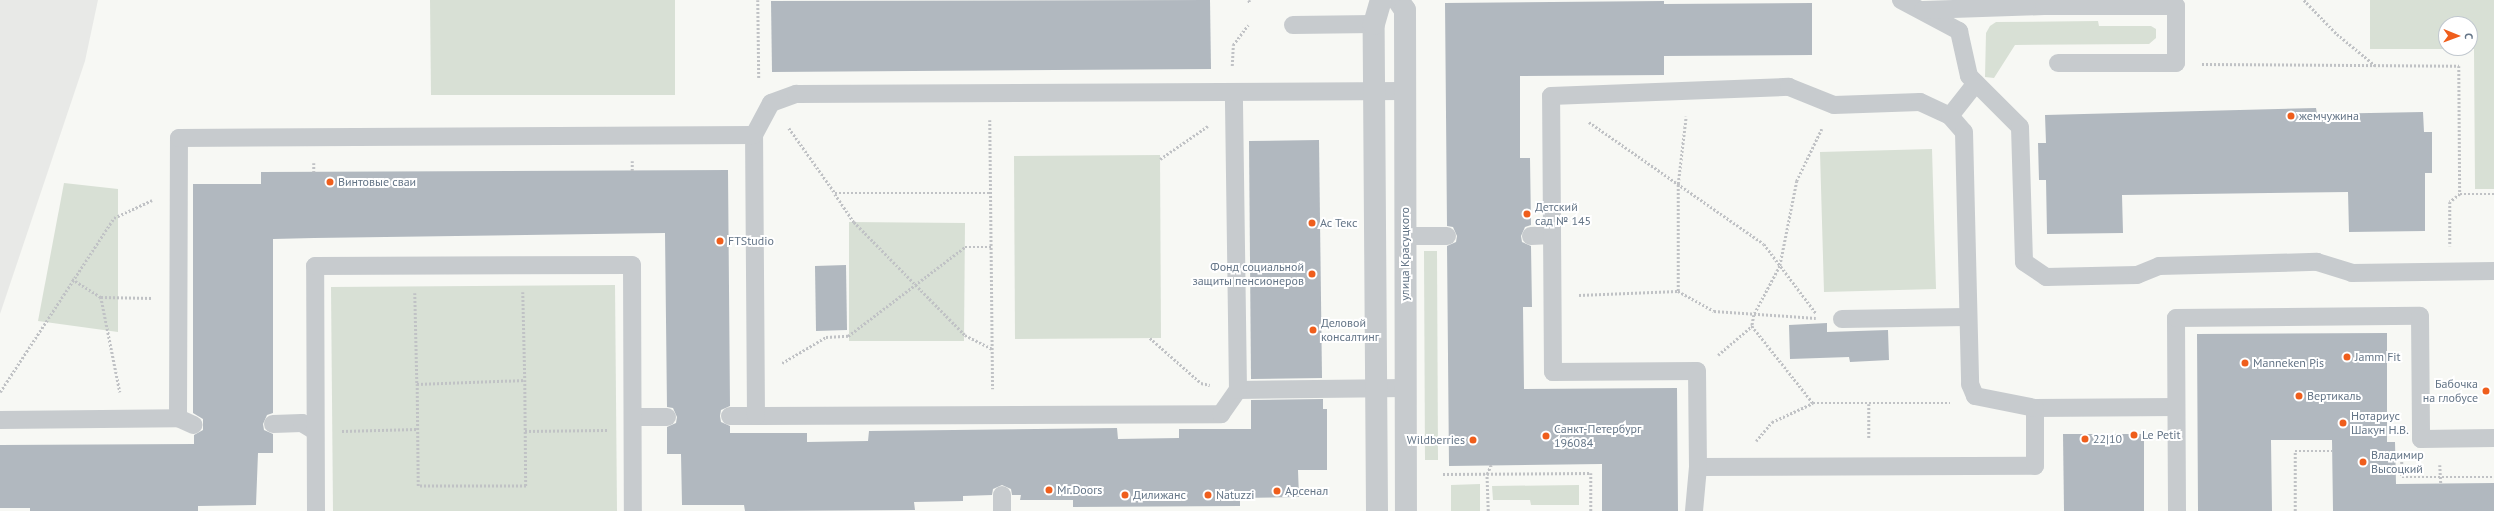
<!DOCTYPE html>
<html>
<head>
<meta charset="utf-8">
<style>
	body { margin:0 }
	#map { position:relative; width:2494px; height:511px; overflow:hidden; background:#f7f8f4; font-family:"PT Sans",sans-serif }
	div>[style] { position:absolute }
	.built>* { inset:0; background:#e8e9e7 }
	.green>* { inset:0; background:#d8e0d5 }
	.building>* { inset:0; background:#b1b8bf }
	.path>* { height:2.5px; margin-top:-1.25px; transform-origin:0; background:repeating-linear-gradient(90deg,#c0c2c5 0 2px,transparent 0 4px) }
	.service>* { height:18px; margin:-9px; padding:0 9px; transform-origin:9px; border-radius:9px; background:#c7cbce }
	.minor>* { height:22px; margin:-11px; padding:0 11px; transform-origin:11px; border-radius:11px; background:#c7cbce }
	.dots>* { width:11px; height:11px; translate:-50% -50%; box-sizing:border-box; border:2px solid #fff; border-radius:50% }
	span { translate:-50% -50%; white-space:nowrap; text-align:center; line-height:1.15; -webkit-text-stroke:4px #fff; paint-order:stroke }
	.poi-label { font-size:12px; color:#647587 }
	.left { translate:0 -50%; text-align:left }
	.right { translate:-100% -50%; text-align:right }
	.street-label { font-size:12px; color:#647587 }
	.north { position:absolute; left:2438px; top:16px; width:40px; height:40px; box-sizing:border-box; background:#fff; border:1px solid #c1c8cf; border-radius:50%; rotate:91deg; font-size:11px; font-weight:700; line-height:16px; text-align:center; color:#647587 }
	.north::after { content:''; display:block; margin:auto; width:14px; height:18px; background:#ef5e1c; clip-path:polygon(50% 0,100% 100%,50% 72%,0 100%) }
</style>
</head>
<body>
<div id="map">
	<div class="built">
		<div style="clip-path:polygon(0 0,98px 0,85px 61px,0 314px)"></div>
	</div>
	<div class="green">
		<div style="clip-path:polygon(430px 0,675px 0,675px 95px,431px 95px)"></div>
		<div style="clip-path:polygon(evenodd,2370px 0,2494px 0,2494px 189px,2475px 189px,2474px 49px,2370px 49px,2370px 0,2446px 24px,2470px 24px,2470px 48px,2446px 48px,2446px 24px)"></div>
		<div style="clip-path:polygon(2098px 21px,2099px 26px,2151px 26px,2156px 29px,2156px 38px,2149px 44px,2015px 45px,1994px 78px,1985px 77px,1986px 33px,1990px 26px,1996px 22px)"></div>
		<div style="clip-path:polygon(1932px 149px,1936px 289px,1824px 292px,1820px 152px)"></div>
		<div style="clip-path:polygon(1160px 155px,1161px 338px,1015px 339px,1014px 156px)"></div>
		<div style="clip-path:polygon(64px 183px,118px 189px,118px 332px,38px 321px)"></div>
		<div style="clip-path:polygon(849px 222px,965px 223px,964px 341px,849px 341px)"></div>
		<div style="clip-path:polygon(1424px 251px,1437px 251px,1438px 460px,1425px 460px)"></div>
		<div style="clip-path:polygon(615px 285px,617px 511px,333px 511px,331px 287px)"></div>
		<div style="clip-path:polygon(1480px 484px,1480px 511px,1451px 511px,1451px 485px)"></div>
		<div style="clip-path:polygon(1579px 485px,1579px 505px,1531px 505px,1530px 500px,1493px 500px,1492px 486px)"></div>
	</div>
	<div class="building">
		<div style="clip-path:polygon(1210px 0,1211px 69px,772px 72px,771px 1px)"></div>
		<div style="clip-path:polygon(1664px 1px,1664px 4px,1812px 3px,1812px 55px,1664px 56px,1664px 75px,1520px 76px,1520px 158px,1530px 158px,1531px 225px,1525px 227px,1521px 236px,1522px 242px,1531px 246px,1532px 307px,1523px 307px,1524px 389px,1677px 388px,1678px 511px,1602px 511px,1602px 464px,1449px 466px,1447px 246px,1456px 242px,1457px 236px,1453px 227px,1447px 226px,1445px 3px)"></div>
		<div style="clip-path:polygon(2316px 108px,2317px 114px,2423px 112px,2424px 132px,2432px 132px,2432px 173px,2425px 173px,2425px 231px,2349px 232px,2348px 192px,2122px 195px,2123px 233px,2047px 234px,2046px 180px,2039px 180px,2038px 143px,2046px 143px,2045px 115px)"></div>
		<div style="clip-path:polygon(1319px 140px,1322px 378px,1251px 379px,1249px 141px)"></div>
		<div style="clip-path:polygon(728px 170px,730px 406px,721px 410px,720px 416px,721px 422px,730px 426px,730px 433px,807px 433px,807px 442px,868px 441px,869px 431px,1117px 428px,1118px 439px,1179px 438px,1179px 429px,1251px 429px,1251px 400px,1323px 399px,1323px 409px,1327px 409px,1327px 470px,1298px 470px,1299px 497px,1240px 498px,1240px 506px,1073px 507px,1073px 500px,1020px 500px,1021px 495px,1012px 495px,1011px 489px,1002px 485px,993px 489px,992px 495px,963px 496px,963px 501px,914px 502px,915px 510px,745px 511px,744px 505px,682px 505px,681px 454px,667px 454px,667px 427px,676px 423px,677px 417px,673px 408px,667px 407px,665px 233px,314px 238px,273px 239px,273px 413px,267px 415px,263px 424px,264px 430px,273px 434px,273px 453px,258px 453px,256px 505px,198px 506px,198px 511px,30px 511px,30px 508px,0 508px,0 445px,194px 444px,194px 435px,203px 430px,203px 419px,193px 413px,193px 184px,261px 184px,261px 172px)"></div>
		<div style="clip-path:polygon(846px 265px,847px 330px,816px 331px,815px 266px)"></div>
		<div style="clip-path:polygon(1827px 323px,1827px 332px,1888px 330px,1889px 360px,1850px 362px,1849px 357px,1790px 359px,1789px 325px)"></div>
		<div style="clip-path:polygon(2387px 333px,2387px 442px,2395px 442px,2396px 484px,2494px 483px,2494px 511px,2333px 511px,2332px 440px,2271px 440px,2272px 511px,2198px 511px,2197px 334px)"></div>
		<div style="clip-path:polygon(2063px 434px,2144px 434px,2144px 511px,2064px 511px)"></div>
	</div>
	<div class="path">
		<div style="left:758px;top:0;width:79px;rotate:89.3deg"></div>
		<div style="left:1249px;top:0;width:3px;rotate:72deg"></div>
		<div style="left:2304px;top:0;width:47px;rotate:45.9deg"></div>
		<div style="left:2337px;top:34px;width:52px;rotate:39.5deg"></div>
		<div style="left:2202px;top:64px;width:257px;rotate:0.4deg"></div>
		<div style="left:2459px;top:66px;width:128px;rotate:89.6deg"></div>
		<div style="left:2460px;top:194px;width:13px;rotate:141deg"></div>
		<div style="left:2450px;top:202px;width:44px;rotate:90deg"></div>
		<div style="left:1232px;top:66px;width:21px;rotate:-87deg"></div>
		<div style="left:1233px;top:45px;width:25px;rotate:-53deg"></div>
		<div style="left:990px;top:120px;width:269px;rotate:89.4deg"></div>
		<div style="left:1589px;top:122px;width:213px;rotate:34.9deg"></div>
		<div style="left:1764px;top:244px;width:86px;rotate:53deg"></div>
		<div style="left:789px;top:128px;width:80px;rotate:54.7deg"></div>
		<div style="left:835px;top:193px;width:156px"></div>
		<div style="left:1822px;top:129px;width:58px;rotate:115.7deg"></div>
		<div style="left:1797px;top:181px;width:87px;rotate:101.3deg"></div>
		<div style="left:1780px;top:266px;width:55px;rotate:118deg"></div>
		<div style="left:1754px;top:315px;width:11px;rotate:100deg"></div>
		<div style="left:1752px;top:326px;width:98px;rotate:51.6deg"></div>
		<div style="left:1813px;top:403px;width:137px"></div>
		<div style="left:1160px;top:159px;width:58px;rotate:-34.5deg"></div>
		<div style="left:314px;top:163px;width:9px;rotate:90deg"></div>
		<div style="left:632px;top:171px;width:10px;rotate:-90deg"></div>
		<div style="left:835px;top:194px;width:34px;rotate:56deg"></div>
		<div style="left:854px;top:222px;width:158px;rotate:45.5deg"></div>
		<div style="left:965px;top:335px;width:30px;rotate:27deg"></div>
		<div style="left:2460px;top:194px;width:34px"></div>
		<div style="left:72px;top:279px;width:34px;rotate:32deg"></div>
		<div style="left:101px;top:297px;width:52px;rotate:1.1deg"></div>
		<div style="left:1678px;top:291px;width:107px;rotate:-90deg"></div>
		<div style="left:1678px;top:184px;width:68px;rotate:-83.3deg"></div>
		<div style="left:523px;top:292px;width:88px;rotate:88.7deg"></div>
		<div style="left:525px;top:380px;width:106px;rotate:89.5deg"></div>
		<div style="left:526px;top:486px;width:108px;rotate:180deg"></div>
		<div style="left:418px;top:486px;width:102px;rotate:-90.6deg"></div>
		<div style="left:417px;top:384px;width:108px;rotate:-2.1deg"></div>
		<div style="left:415px;top:293px;width:91px;rotate:88.7deg"></div>
		<div style="left:1579px;top:295px;width:99px;rotate:-2.3deg"></div>
		<div style="left:1678px;top:291px;width:41px;rotate:29.1deg"></div>
		<div style="left:1714px;top:311px;width:102px;rotate:3.9deg"></div>
		<div style="left:101px;top:297px;width:97px;rotate:78.7deg"></div>
		<div style="left:1150px;top:338px;width:68px;rotate:41.4deg"></div>
		<div style="left:1201px;top:383px;width:9px;rotate:13deg"></div>
		<div style="left:1718px;top:355px;width:45px;rotate:-40.5deg"></div>
		<div style="left:782px;top:363px;width:51px;rotate:-30.6deg"></div>
		<div style="left:826px;top:337px;width:22px;rotate:-3deg"></div>
		<div style="left:848px;top:336px;width:147px;rotate:-37.3deg"></div>
		<div style="left:965px;top:247px;width:26px"></div>
		<div style="left:0;top:392px;width:208px;rotate:-56.8deg"></div>
		<div style="left:114px;top:218px;width:42px;rotate:-25.3deg"></div>
		<div style="left:1869px;top:404px;width:35px;rotate:90deg"></div>
		<div style="left:342px;top:431px;width:75px;rotate:-1.5deg"></div>
		<div style="left:525px;top:431px;width:82px;rotate:-0.7deg"></div>
		<div style="left:1756px;top:441px;width:25px;rotate:-50deg"></div>
		<div style="left:1772px;top:422px;width:45px;rotate:-24.9deg"></div>
		<div style="left:2402px;top:458px;width:19px;rotate:90deg"></div>
		<div style="left:2402px;top:477px;width:92px"></div>
		<div style="left:2440px;top:465px;width:19px;rotate:87deg"></div>
		<div style="left:1443px;top:474px;width:148px;rotate:-0.4deg"></div>
		<div style="left:1591px;top:473px;width:38px;rotate:90deg"></div>
		<div style="left:1488px;top:511px;width:37px;rotate:-92deg"></div>
		<div style="left:1487px;top:474px;width:10px;rotate:-66deg"></div>
		<div style="left:2295px;top:511px;width:60px;rotate:-90deg"></div>
		<div style="left:2295px;top:451px;width:37px"></div>
	</div>
	<div class="service">
		<div style="left:1901px;top:0;width:66px;rotate:28.1deg"></div>
		<div style="left:1959px;top:31px;width:46px;rotate:77.5deg"></div>
		<div style="left:1969px;top:76px;width:72px;rotate:45deg"></div>
		<div style="left:2020px;top:127px;width:135px;rotate:88.3deg"></div>
		<div style="left:2024px;top:262px;width:27px;rotate:34deg"></div>
		<div style="left:2046px;top:277px;width:91px;rotate:-1.3deg"></div>
		<div style="left:2137px;top:275px;width:24px;rotate:-22deg"></div>
		<div style="left:2159px;top:266px;width:158px;rotate:-1.5deg"></div>
		<div style="left:2317px;top:262px;width:37px;rotate:17deg"></div>
		<div style="left:2352px;top:273px;width:142px;rotate:-0.8deg"></div>
		<div style="left:1923px;top:10px;width:121px;rotate:-1.9deg"></div>
		<div style="left:2044px;top:6px;width:132px"></div>
		<div style="left:2176px;top:6px;width:57px;rotate:90deg"></div>
		<div style="left:2176px;top:63px;width:118px;rotate:180deg"></div>
		<div style="left:1293px;top:25px;width:81px;rotate:-0.7deg"></div>
		<div style="left:1950px;top:116px;width:42px;rotate:-51.8deg"></div>
		<div style="left:1405px;top:236px;width:42px"></div>
		<div style="left:1531px;top:236px;width:21px;rotate:-3deg"></div>
		<div style="left:1842px;top:319px;width:124px;rotate:-0.9deg"></div>
		<div style="left:1238px;top:390px;width:168px;rotate:-0.7deg"></div>
		<div style="left:730px;top:416px;width:491px;rotate:-0.2deg"></div>
		<div style="left:1221px;top:414px;width:29px;rotate:-55deg"></div>
		<div style="left:1238px;top:390px;width:298px;rotate:-90.8deg"></div>
		<div style="left:756px;top:416px;width:281px;rotate:-90.4deg"></div>
		<div style="left:754px;top:135px;width:36px;rotate:-62deg"></div>
		<div style="left:771px;top:103px;width:27px;rotate:-20deg"></div>
		<div style="left:796px;top:94px;width:609px;rotate:-0.28deg"></div>
		<div style="left:633px;top:417px;width:34px"></div>
		<div style="left:178px;top:418px;width:17px;rotate:24deg"></div>
		<div style="left:0;top:420px;width:178px;rotate:-0.6deg"></div>
		<div style="left:178px;top:418px;width:280px;rotate:-89.8deg"></div>
		<div style="left:179px;top:138px;width:575px;rotate:-0.3deg"></div>
		<div style="left:273px;top:424px;width:29px;rotate:-2deg"></div>
		<div style="left:302px;top:423px;width:15px;rotate:32deg"></div>
		<div style="left:1698px;top:467px;width:337px;rotate:-0.2deg"></div>
		<div style="left:2035px;top:466px;width:58px;rotate:-90deg"></div>
		<div style="left:2035px;top:408px;width:141px;rotate:-0.4deg"></div>
		<div style="left:1002px;top:495px;width:16px;rotate:90deg"></div>
		<div style="left:316px;top:511px;width:245px;rotate:-90.2deg"></div>
		<div style="left:315px;top:266px;width:317px;rotate:-0.2deg"></div>
		<div style="left:632px;top:265px;width:246px;rotate:89.8deg"></div>
		<div style="left:1694px;top:511px;width:44px;rotate:-84.8deg"></div>
		<div style="left:1698px;top:467px;width:96px;rotate:-90.6deg"></div>
		<div style="left:1697px;top:371px;width:144px;rotate:179.6deg"></div>
		<div style="left:1553px;top:372px;width:276px;rotate:-90.4deg"></div>
		<div style="left:1551px;top:96px;width:238px;rotate:-2.2deg"></div>
		<div style="left:1789px;top:87px;width:48px;rotate:21.8deg"></div>
		<div style="left:1834px;top:105px;width:86px;rotate:-2deg"></div>
		<div style="left:1920px;top:102px;width:33px;rotate:25deg"></div>
		<div style="left:1950px;top:116px;width:21px;rotate:49deg"></div>
		<div style="left:1964px;top:132px;width:252px;rotate:88.6deg"></div>
		<div style="left:1970px;top:384px;width:13px;rotate:67deg"></div>
		<div style="left:1975px;top:396px;width:61px;rotate:11.3deg"></div>
		<div style="left:2177px;top:511px;width:193px;rotate:-90.3deg"></div>
		<div style="left:2176px;top:318px;width:244px;rotate:-0.5deg"></div>
		<div style="left:2420px;top:316px;width:123px;rotate:89.5deg"></div>
		<div style="left:2421px;top:439px;width:73px;rotate:-0.8deg"></div>
	</div>
	<div class="minor">
		<div style="left:1398px;top:0;width:12px;rotate:55deg"></div>
		<div style="left:1405px;top:10px;width:501px;rotate:89.89deg"></div>
		<div style="left:1377px;top:511px;width:487px;rotate:-90.4deg"></div>
		<div style="left:1374px;top:24px;width:25px;rotate:-74deg"></div>
	</div>
	<div class="dots">
		<div style="left:2291px;top:116px;background:#ef5e1c"></div>
		<div style="left:330px;top:182px;background:#ef5e1c"></div>
		<div style="left:1527px;top:214px;background:#ef5e1c"></div>
		<div style="left:1312px;top:223px;background:#ef5e1c"></div>
		<div style="left:720px;top:241px;background:#ef5e1c"></div>
		<div style="left:1312px;top:274px;background:#ef5e1c"></div>
		<div style="left:1313px;top:330px;background:#ef5e1c"></div>
		<div style="left:2347px;top:357px;background:#ef5e1c"></div>
		<div style="left:2245px;top:363px;background:#ef5e1c"></div>
		<div style="left:2486px;top:391px;background:#ef5e1c"></div>
		<div style="left:2299px;top:396px;background:#ef5e1c"></div>
		<div style="left:2343px;top:423px;background:#ef5e1c"></div>
		<div style="left:2134px;top:435px;background:#ef5e1c"></div>
		<div style="left:1546px;top:436px;background:#ef5e1c"></div>
		<div style="left:2085px;top:439px;background:#ef5e1c"></div>
		<div style="left:1473px;top:440px;background:#ef5e1c"></div>
		<div style="left:2363px;top:462px;background:#ef5e1c"></div>
		<div style="left:1049px;top:490px;background:#ef5e1c"></div>
		<div style="left:1277px;top:491px;background:#ef5e1c"></div>
		<div style="left:1125px;top:495px;background:#ef5e1c"></div>
		<div style="left:1208px;top:495px;background:#ef5e1c"></div>
	</div>
	<div class="poi-label">
		<span class="left" style="left:2299px;top:116px">жемчужина</span>
		<span class="left" style="left:338px;top:182px">Винтовые сваи</span>
		<span class="left" style="left:1535px;top:214px">Детский<br>сад № 145</span>
		<span class="left" style="left:1320px;top:223px">Ас Текс</span>
		<span class="left" style="left:728px;top:241px">FTStudio</span>
		<span class="right" style="left:1304px;top:274px">Фонд социальной<br>защиты пенсионеров</span>
		<span class="left" style="left:1321px;top:330px">Деловой<br>консалтинг</span>
		<span class="left" style="left:2355px;top:357px">Jamm Fit</span>
		<span class="left" style="left:2253px;top:363px">Manneken Pis</span>
		<span class="right" style="left:2478px;top:391px">Бабочка<br>на глобусе</span>
		<span class="left" style="left:2307px;top:396px">Вертикаль</span>
		<span class="left" style="left:2351px;top:423px">Нотариус<br>Шакун Н.В.</span>
		<span class="left" style="left:1554px;top:436px">Санкт-Петербург<br>196084</span>
		<span class="left" style="left:2142px;top:435px">Le Petit</span>
		<span class="left" style="left:2093px;top:439px">22|10</span>
		<span class="right" style="left:1465px;top:440px">Wildberries</span>
		<span class="left" style="left:2371px;top:462px">Владимир<br>Высоцкий</span>
		<span class="left" style="left:1057px;top:490px">Mr.Doors</span>
		<span class="left" style="left:1285px;top:491px">Арсенал</span>
		<span class="left" style="left:1133px;top:495px">Дилижанс</span>
		<span class="left" style="left:1216px;top:495px">Natuzzi</span>
	</div>
	<div class="street-label">
		<span style="left:1405px;top:254px;rotate:-90deg">улица Красуцкого</span>
	</div>
	<div class="north">С</div>
</div>
</body>
</html>
